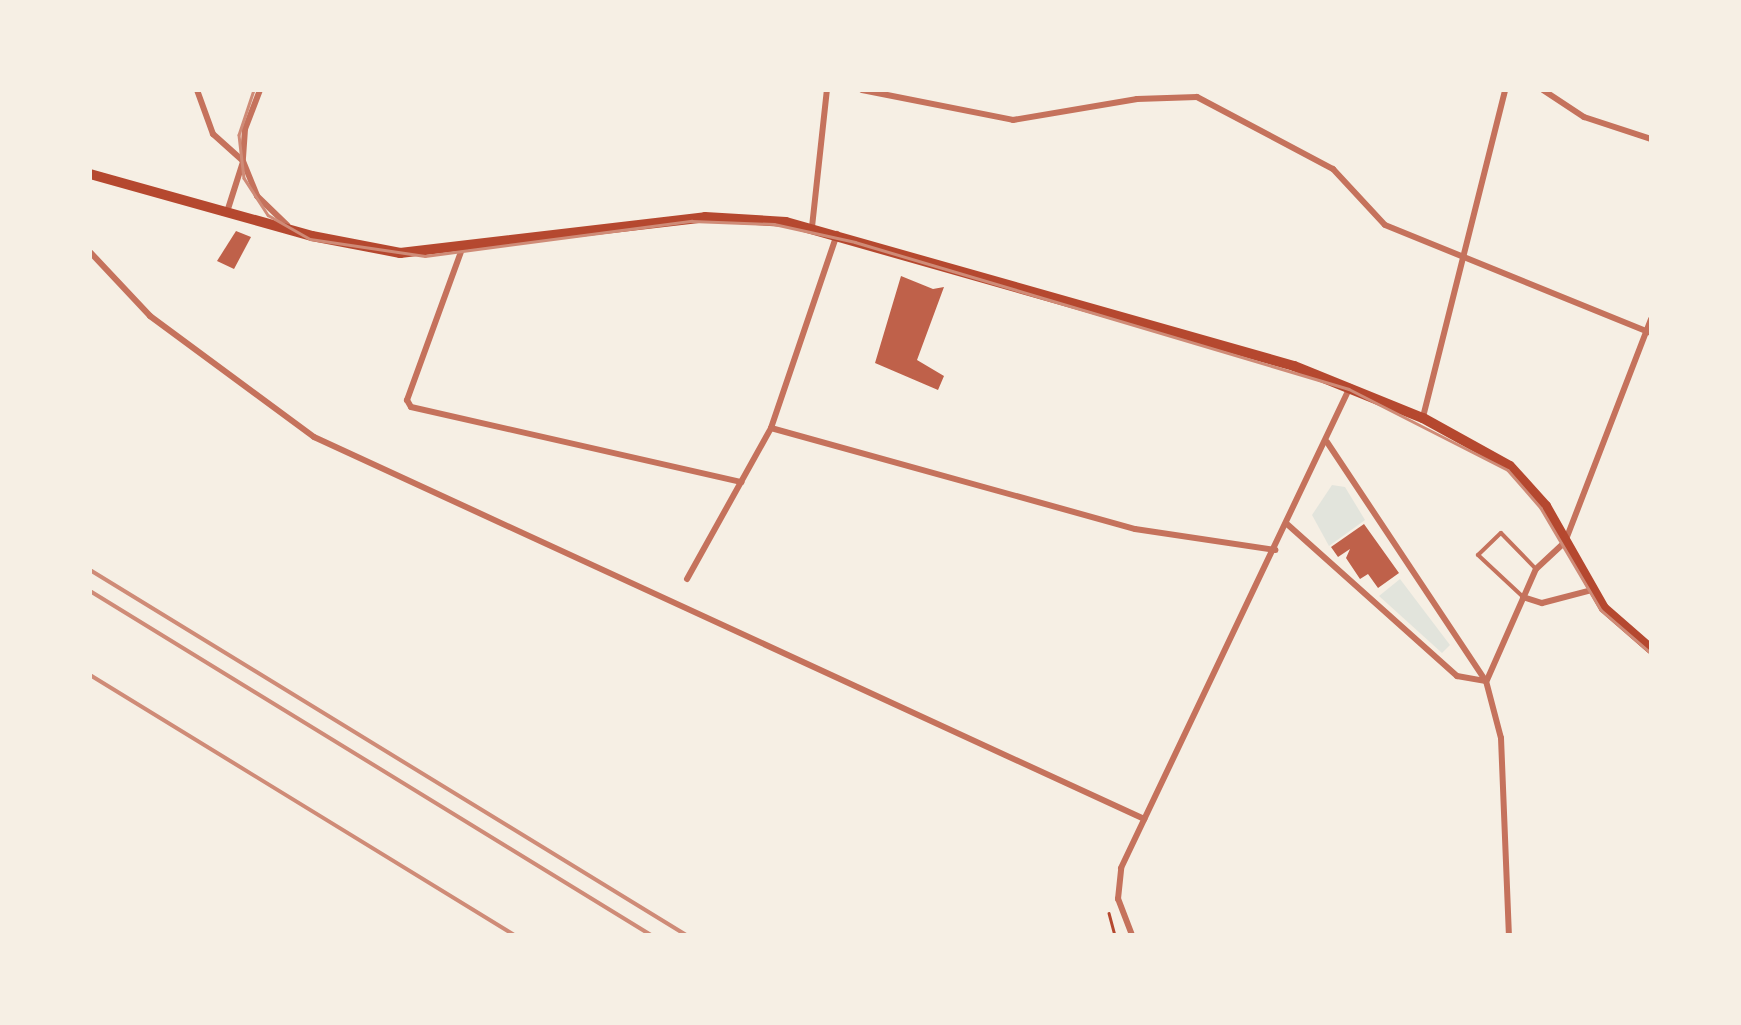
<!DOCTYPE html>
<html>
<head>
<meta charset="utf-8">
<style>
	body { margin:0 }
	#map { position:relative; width:1741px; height:1025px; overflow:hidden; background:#f6efe4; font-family:"Public Sans",sans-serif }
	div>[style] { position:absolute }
	.green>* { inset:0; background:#e2e4dc }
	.building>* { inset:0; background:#bf614a }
	.path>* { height:2.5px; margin:-1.25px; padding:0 1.25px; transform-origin:1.25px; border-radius:1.25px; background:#b5482f }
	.service>* { height:4px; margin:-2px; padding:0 2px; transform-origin:2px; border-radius:2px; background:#c5725c }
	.minor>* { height:6px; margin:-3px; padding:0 3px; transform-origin:3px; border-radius:3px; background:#c5725c }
	.secondary>* { height:10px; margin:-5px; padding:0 5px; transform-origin:5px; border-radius:5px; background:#b5482f }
	.tram>* { height:2.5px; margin:-1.25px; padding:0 1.25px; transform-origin:1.25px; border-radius:1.25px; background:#cf8b77 }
	.rail>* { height:4px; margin:-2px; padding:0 2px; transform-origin:2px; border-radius:2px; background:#cf8b77 }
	span { translate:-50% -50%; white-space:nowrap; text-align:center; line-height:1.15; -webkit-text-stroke:8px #f6efe4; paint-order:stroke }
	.frame { position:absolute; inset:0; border:92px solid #f6efe4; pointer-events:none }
</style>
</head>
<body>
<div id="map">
	<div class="green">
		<div style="clip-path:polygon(1332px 485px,1345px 487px,1365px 520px,1329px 546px,1312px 515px)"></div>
		<div style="clip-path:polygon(1400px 579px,1450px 645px,1442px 653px,1379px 596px)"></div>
	</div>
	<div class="building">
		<div style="clip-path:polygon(236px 231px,251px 237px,234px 269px,217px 261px)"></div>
		<div style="clip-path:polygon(901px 276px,933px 289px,944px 287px,917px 360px,944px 376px,938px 390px,875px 363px)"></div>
		<div style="clip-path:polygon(1364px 524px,1399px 573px,1378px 588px,1368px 574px,1360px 579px,1346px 558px,1350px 549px,1338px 557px,1331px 547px)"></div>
	</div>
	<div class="path">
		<div style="left:1109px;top:913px;width:23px;rotate:75deg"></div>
	</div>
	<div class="service">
		<div style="left:1521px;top:595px;width:59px;rotate:-137.1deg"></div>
		<div style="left:1478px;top:555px;width:32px;rotate:-44deg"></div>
		<div style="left:1501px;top:533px;width:50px;rotate:45.8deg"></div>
	</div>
	<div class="minor">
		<div style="left:197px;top:90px;width:47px;rotate:70deg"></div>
		<div style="left:213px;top:134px;width:39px;rotate:42deg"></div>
		<div style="left:260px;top:90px;width:42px;rotate:111deg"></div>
		<div style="left:245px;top:129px;width:32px;rotate:94deg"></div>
		<div style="left:243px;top:161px;width:38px;rotate:68deg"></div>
		<div style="left:257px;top:196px;width:42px;rotate:44deg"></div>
		<div style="left:862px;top:90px;width:154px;rotate:11.2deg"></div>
		<div style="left:1013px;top:120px;width:126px;rotate:-9.6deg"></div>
		<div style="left:1137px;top:99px;width:60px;rotate:-1.9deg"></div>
		<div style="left:1197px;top:97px;width:154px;rotate:27.9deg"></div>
		<div style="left:1333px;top:169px;width:76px;rotate:47.1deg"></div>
		<div style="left:1385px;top:225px;width:287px;rotate:22.1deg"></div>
		<div style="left:1543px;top:90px;width:49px;rotate:33.4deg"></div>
		<div style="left:1584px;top:117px;width:71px;rotate:18.2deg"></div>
		<div style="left:227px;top:212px;width:52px;rotate:-72.3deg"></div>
		<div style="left:812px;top:227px;width:138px;rotate:-83.8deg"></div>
		<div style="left:462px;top:249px;width:161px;rotate:110deg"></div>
		<div style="left:407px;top:400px;width:8px;rotate:60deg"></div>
		<div style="left:411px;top:407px;width:339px;rotate:12.8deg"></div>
		<div style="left:90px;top:252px;width:88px;rotate:46.8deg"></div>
		<div style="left:150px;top:316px;width:204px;rotate:36.4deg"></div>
		<div style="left:314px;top:437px;width:914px;rotate:24.71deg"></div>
		<div style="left:1423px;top:417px;width:337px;rotate:-75.9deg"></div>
		<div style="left:771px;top:428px;width:378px;rotate:15.5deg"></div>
		<div style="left:1135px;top:529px;width:142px;rotate:8.5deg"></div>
		<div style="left:1327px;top:442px;width:287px;rotate:56.4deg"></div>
		<div style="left:1486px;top:681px;width:59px;rotate:75.3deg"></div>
		<div style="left:1501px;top:738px;width:197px;rotate:87.7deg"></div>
		<div style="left:1287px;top:524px;width:228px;rotate:41.8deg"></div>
		<div style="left:1457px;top:676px;width:28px;rotate:10deg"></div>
		<div style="left:687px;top:579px;width:173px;rotate:-60.9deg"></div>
		<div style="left:771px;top:428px;width:205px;rotate:-71.2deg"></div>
		<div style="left:1523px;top:597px;width:20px;rotate:18deg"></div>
		<div style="left:1542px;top:603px;width:52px;rotate:-14.6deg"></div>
		<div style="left:1487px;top:680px;width:121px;rotate:-66.2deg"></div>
		<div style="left:1536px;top:569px;width:40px;rotate:-43deg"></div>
		<div style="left:1565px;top:542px;width:239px;rotate:-68.9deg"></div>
		<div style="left:1132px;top:935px;width:39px;rotate:-111deg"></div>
		<div style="left:1118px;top:899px;width:31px;rotate:-84deg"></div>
		<div style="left:1121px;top:868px;width:533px;rotate:-64.54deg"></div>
	</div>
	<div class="secondary">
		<div style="left:90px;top:174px;width:230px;rotate:15.6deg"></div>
		<div style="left:312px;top:236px;width:90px;rotate:10.9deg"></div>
		<div style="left:400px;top:253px;width:307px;rotate:-6.7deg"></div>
		<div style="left:705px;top:217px;width:81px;rotate:3.5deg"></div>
		<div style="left:786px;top:222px;width:528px;rotate:15.83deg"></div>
		<div style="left:1294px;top:366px;width:139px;rotate:22deg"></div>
		<div style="left:1423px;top:418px;width:99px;rotate:28.9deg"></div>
		<div style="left:1510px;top:466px;width:54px;rotate:48deg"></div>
		<div style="left:1546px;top:506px;width:117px;rotate:60.4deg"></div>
		<div style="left:1604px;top:608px;width:62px;rotate:41.1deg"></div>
	</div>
	<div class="tram">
		<div style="left:254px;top:90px;width:47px;rotate:108.4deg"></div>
		<div style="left:239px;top:135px;width:43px;rotate:83.4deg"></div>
		<div style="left:244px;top:178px;width:44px;rotate:57deg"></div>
		<div style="left:268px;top:215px;width:48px;rotate:29.7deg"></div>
		<div style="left:310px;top:239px;width:116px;rotate:8.4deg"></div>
		<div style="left:425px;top:256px;width:269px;rotate:-7.5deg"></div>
		<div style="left:692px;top:221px;width:82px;rotate:2.1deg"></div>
		<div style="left:774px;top:224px;width:83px;rotate:12.5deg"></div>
		<div style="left:855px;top:242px;width:515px;rotate:16.57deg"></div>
		<div style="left:1349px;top:389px;width:178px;rotate:27deg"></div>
		<div style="left:1508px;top:470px;width:50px;rotate:49deg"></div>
		<div style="left:1541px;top:508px;width:118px;rotate:59.5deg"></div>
		<div style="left:1601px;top:610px;width:66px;rotate:40.7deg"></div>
	</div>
	<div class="rail">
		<div style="left:90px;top:570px;width:699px;rotate:31.48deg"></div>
		<div style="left:90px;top:591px;width:658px;rotate:31.52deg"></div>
		<div style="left:90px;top:675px;width:497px;rotate:31.5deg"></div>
	</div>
	<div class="frame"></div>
</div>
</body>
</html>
